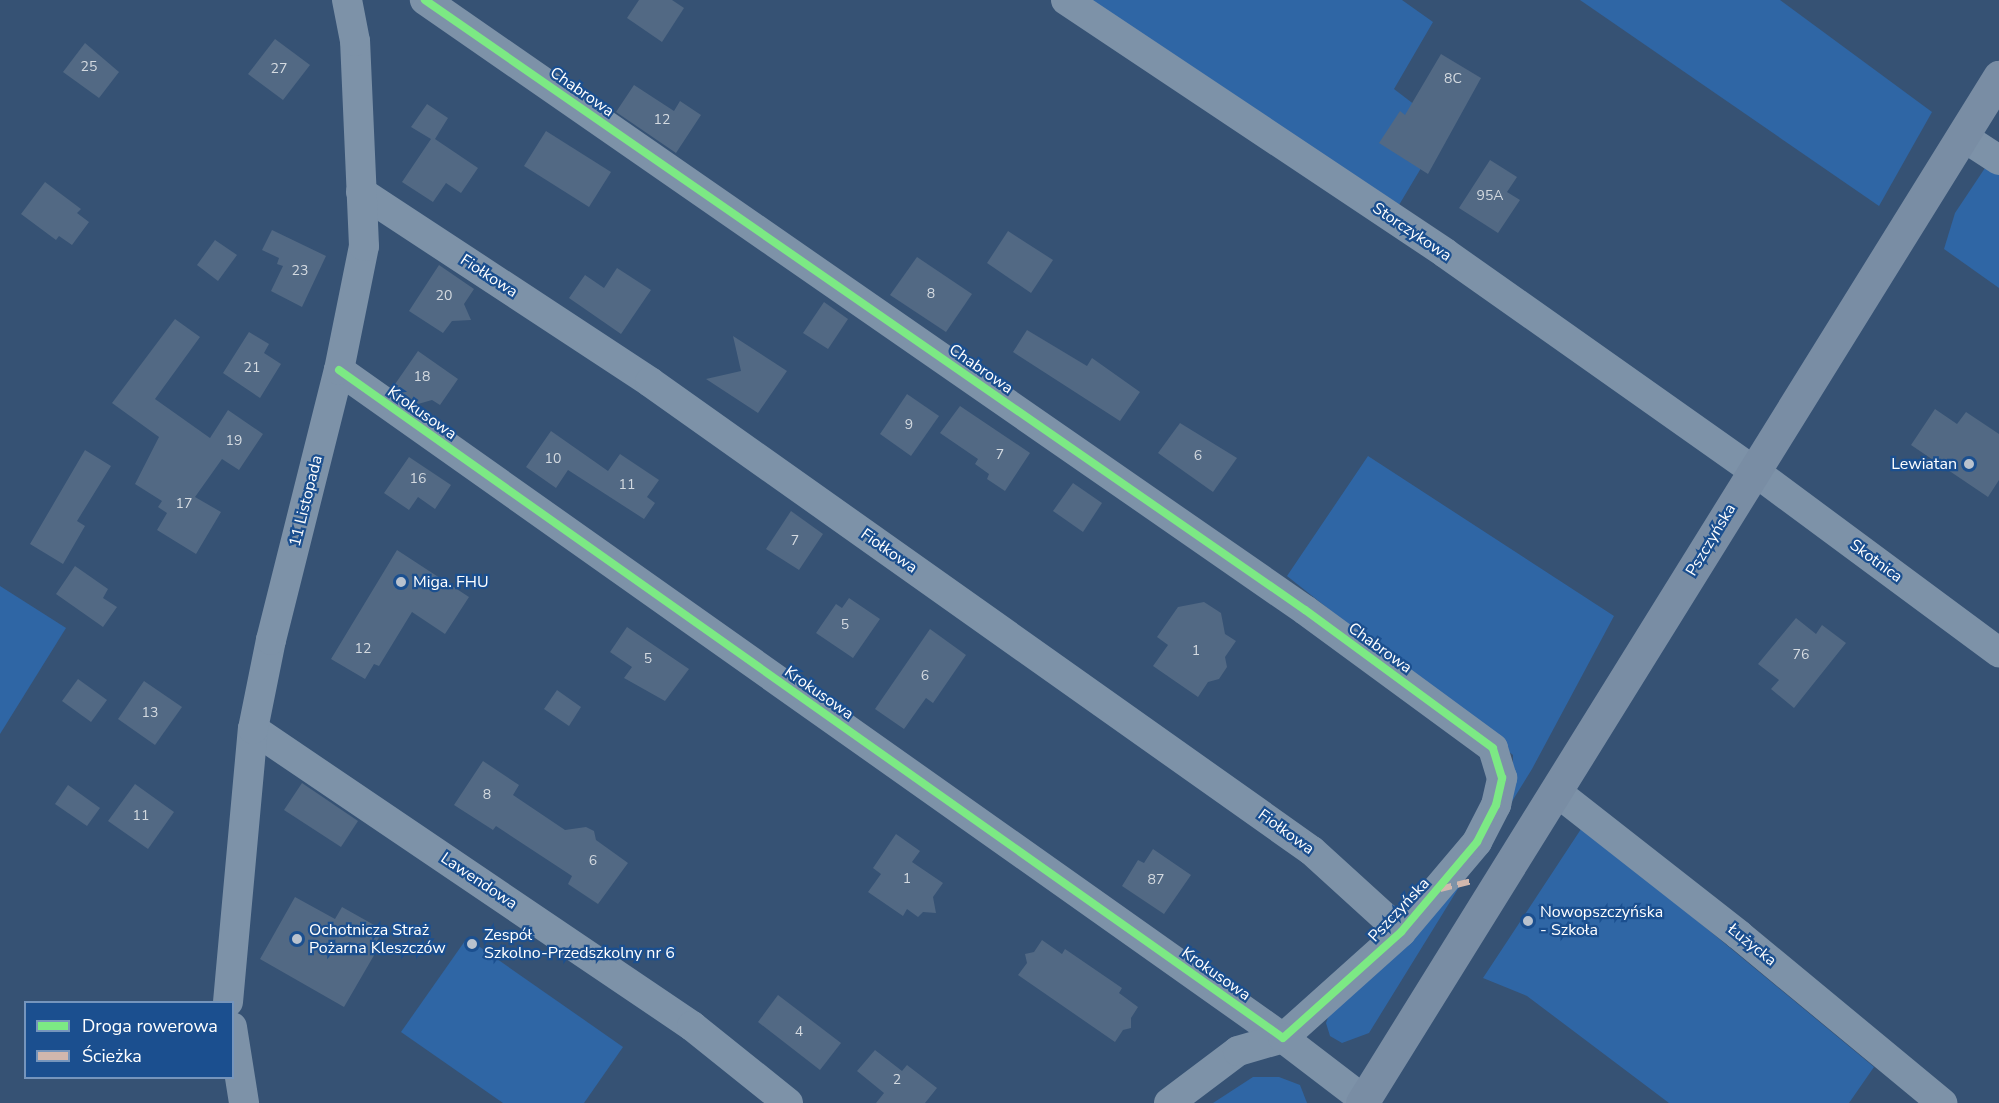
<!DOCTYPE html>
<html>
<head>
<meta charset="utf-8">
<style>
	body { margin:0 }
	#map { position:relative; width:1999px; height:1103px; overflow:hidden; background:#365274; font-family:"Nunito Sans",sans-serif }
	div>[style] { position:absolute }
	.green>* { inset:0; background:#2f66a5 }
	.building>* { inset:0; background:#526984 }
	.street>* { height:30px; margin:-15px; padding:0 15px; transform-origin:15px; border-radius:15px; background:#7d92a8 }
	.secondary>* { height:33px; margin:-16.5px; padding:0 16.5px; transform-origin:16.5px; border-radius:16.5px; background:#798da4 }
	.quiet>* { height:6px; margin-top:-3px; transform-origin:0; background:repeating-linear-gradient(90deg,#d1b7ad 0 12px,transparent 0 18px) }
	.cycleway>* { height:8px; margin:-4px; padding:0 4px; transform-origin:4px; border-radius:4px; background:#7ce984 }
	.dots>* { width:16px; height:16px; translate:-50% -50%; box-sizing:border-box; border:3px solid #1b4f8f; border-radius:50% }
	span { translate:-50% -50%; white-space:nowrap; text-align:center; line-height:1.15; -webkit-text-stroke:4.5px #1b4f8f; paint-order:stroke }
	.number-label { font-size:14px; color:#d4dae0 }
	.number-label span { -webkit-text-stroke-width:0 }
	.street-label { font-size:16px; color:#fff }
	.poi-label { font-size:16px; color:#fff }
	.right { translate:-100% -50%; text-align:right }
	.left { translate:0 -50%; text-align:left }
	.legend { position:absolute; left:24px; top:1001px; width:210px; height:78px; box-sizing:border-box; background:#1b4f8f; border:2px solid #7695bc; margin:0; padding:8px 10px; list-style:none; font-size:18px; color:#fff }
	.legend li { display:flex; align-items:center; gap:12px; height:30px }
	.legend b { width:30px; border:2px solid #7695bc }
</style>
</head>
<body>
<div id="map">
	<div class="green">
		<div style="clip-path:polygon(1083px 0,1402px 0,1433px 22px,1394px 89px,1445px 128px,1396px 210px)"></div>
		<div style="clip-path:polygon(1580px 0,1780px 0,1932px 112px,1879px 206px)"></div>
		<div style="clip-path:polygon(1989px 162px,1999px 169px,1999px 288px,1944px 249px,1955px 213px)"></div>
		<div style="clip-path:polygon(1368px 456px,1614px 616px,1532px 769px,1369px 1033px,1342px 1043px,1330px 1036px,1326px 1023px,1330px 1012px,1513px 789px,1513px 755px,1287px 576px)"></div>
		<div style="clip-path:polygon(0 586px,66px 628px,0 734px)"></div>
		<div style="clip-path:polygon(1583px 826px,1874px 1067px,1849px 1103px,1669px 1103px,1527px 996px,1483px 978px)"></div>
		<div style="clip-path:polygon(467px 938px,623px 1047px,584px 1103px,503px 1103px,401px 1032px)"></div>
		<div style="clip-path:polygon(1253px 1077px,1279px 1077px,1300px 1085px,1307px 1103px,1213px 1103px)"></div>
	</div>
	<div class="building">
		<div style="clip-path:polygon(639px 0,672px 0,684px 8px,662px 42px,627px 18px)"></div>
		<div style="clip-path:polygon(275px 39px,310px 65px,283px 100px,248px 74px)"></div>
		<div style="clip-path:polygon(85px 43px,119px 72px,99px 98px,63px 72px)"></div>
		<div style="clip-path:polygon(1441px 54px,1481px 78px,1428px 174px,1379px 143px,1400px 111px,1405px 115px)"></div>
		<div style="clip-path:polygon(634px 85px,674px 111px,680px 101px,701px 115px,676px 153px,616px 112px)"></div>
		<div style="clip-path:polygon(427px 104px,448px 118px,435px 139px,478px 168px,461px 193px,446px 183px,433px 202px,402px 182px,431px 139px,411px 127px)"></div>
		<div style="clip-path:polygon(546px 131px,611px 172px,589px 207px,524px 166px)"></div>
		<div style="clip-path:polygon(1490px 160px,1517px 177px,1507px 192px,1520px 200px,1498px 233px,1459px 208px)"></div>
		<div style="clip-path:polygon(45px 182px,81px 209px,77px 213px,89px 222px,72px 245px,59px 236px,56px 240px,21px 214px)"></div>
		<div style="clip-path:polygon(272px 230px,326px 256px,302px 307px,271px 291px,283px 266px,277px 264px,279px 258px,262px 250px)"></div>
		<div style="clip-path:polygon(1008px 231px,1053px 260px,1031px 293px,987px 263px)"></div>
		<div style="clip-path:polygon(215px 240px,237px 255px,218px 281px,197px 265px)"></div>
		<div style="clip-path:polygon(917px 257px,972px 294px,946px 332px,890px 295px)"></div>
		<div style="clip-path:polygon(439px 265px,474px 289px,464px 304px,471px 320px,452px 321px,443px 333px,409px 311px)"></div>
		<div style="clip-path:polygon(617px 268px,651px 290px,621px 334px,569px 298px,585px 275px,604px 288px)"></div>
		<div style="clip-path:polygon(824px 302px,848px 319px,828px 349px,803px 333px)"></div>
		<div style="clip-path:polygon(175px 319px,200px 337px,155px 399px,210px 438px,228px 410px,263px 434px,239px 470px,222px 459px,195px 497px,221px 512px,196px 554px,157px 530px,167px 513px,158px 507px,162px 501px,135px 484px,159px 437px,112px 403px)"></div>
		<div style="clip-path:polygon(1027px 330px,1087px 366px,1092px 358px,1140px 392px,1120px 421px,1013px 352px)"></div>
		<div style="clip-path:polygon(249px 332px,269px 344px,264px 353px,281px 364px,260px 398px,223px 373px)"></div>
		<div style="clip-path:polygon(733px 336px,787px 371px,758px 413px,706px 379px,741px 371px)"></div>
		<div style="clip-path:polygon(418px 351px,458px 379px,440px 405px,432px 400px,418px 404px,393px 387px)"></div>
		<div style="clip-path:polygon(907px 394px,939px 416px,911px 456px,880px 434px)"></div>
		<div style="clip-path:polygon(960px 406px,1030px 453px,1005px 491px,987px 479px,989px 474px,975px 464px,978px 459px,940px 433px)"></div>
		<div style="clip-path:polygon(1935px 409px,1957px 424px,1966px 412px,1999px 434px,1999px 480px,1988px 497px,1911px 445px)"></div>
		<div style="clip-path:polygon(1180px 423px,1237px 458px,1213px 492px,1158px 453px)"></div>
		<div style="clip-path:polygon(551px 431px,608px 471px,620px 454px,659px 480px,647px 497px,655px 503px,644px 519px,568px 470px,556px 488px,526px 467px)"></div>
		<div style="clip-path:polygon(85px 450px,111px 466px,77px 521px,85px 526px,63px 564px,30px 544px)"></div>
		<div style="clip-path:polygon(409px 457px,451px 485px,435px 509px,418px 497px,409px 510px,384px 493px)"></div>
		<div style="clip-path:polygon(1073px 483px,1102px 503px,1083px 532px,1053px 511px)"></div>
		<div style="clip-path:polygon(791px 511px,823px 534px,799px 570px,766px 549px)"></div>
		<div style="clip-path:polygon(397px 550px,469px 597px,445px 634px,412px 612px,379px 666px,374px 664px,365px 679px,331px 659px)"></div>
		<div style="clip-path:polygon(75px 566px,108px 589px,103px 598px,117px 607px,103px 627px,56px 594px)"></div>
		<div style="clip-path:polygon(849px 598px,880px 619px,853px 658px,816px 633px,836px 604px,842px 608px)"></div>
		<div style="clip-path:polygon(1204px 602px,1221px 613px,1225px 634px,1236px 641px,1225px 657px,1227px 667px,1219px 679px,1208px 682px,1198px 697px,1153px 666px,1168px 645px,1157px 637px,1178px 607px)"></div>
		<div style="clip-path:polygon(1796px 618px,1816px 634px,1822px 625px,1846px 643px,1794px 708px,1771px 689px,1779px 680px,1758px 664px)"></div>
		<div style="clip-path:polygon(627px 627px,689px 669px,665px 701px,624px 678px,632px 667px,610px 652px)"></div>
		<div style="clip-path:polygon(930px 629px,966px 655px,933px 703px,926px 698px,904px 729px,875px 709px)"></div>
		<div style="clip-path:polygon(78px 679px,107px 700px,91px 722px,62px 701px)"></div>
		<div style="clip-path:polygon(144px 681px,182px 707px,155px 745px,118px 719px)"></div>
		<div style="clip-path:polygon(557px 690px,581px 707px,569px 726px,544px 709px)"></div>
		<div style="clip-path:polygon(483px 761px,519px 785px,513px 795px,565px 830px,586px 827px,594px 831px,596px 840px,628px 863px,598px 904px,568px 884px,572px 876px,496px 826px,493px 830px,454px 805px)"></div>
		<div style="clip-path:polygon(302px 783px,358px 821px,341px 847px,284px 810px)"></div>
		<div style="clip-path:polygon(135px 784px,174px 812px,148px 849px,108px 821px)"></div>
		<div style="clip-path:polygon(68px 785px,100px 808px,87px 826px,55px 804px)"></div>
		<div style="clip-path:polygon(896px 834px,920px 851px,912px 862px,943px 883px,933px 897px,936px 913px,923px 912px,918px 917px,907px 909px,903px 916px,868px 892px,881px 874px,873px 868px)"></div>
		<div style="clip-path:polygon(1153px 849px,1191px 875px,1164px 914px,1122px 886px,1138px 860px,1144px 863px)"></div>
		<div style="clip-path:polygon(295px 897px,335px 919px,342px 907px,383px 930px,376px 943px,380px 945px,344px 1007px,260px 959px)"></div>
		<div style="clip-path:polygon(1042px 940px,1062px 954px,1065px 949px,1122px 988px,1119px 993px,1138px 1007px,1131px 1018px,1131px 1028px,1123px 1030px,1115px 1042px,1018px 975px,1027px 963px,1025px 954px,1034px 952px)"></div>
		<div style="clip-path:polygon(778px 995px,841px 1043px,820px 1070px,758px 1022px)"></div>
		<div style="clip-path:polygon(875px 1050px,902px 1071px,907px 1065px,937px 1088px,925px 1103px,876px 1103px,884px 1093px,857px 1071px)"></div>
	</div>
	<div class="street">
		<div style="left:1066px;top:0;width:456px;rotate:33.7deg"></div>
		<div style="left:1445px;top:253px;width:378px;rotate:35.2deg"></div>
		<div style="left:1754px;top:471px;width:305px;rotate:36.5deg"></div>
		<div style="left:1962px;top:136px;width:44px;rotate:33deg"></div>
		<div style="left:361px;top:192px;width:346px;rotate:33.3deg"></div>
		<div style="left:650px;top:382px;width:811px;rotate:35.32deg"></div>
		<div style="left:1312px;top:851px;width:120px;rotate:42.3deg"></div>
		<div style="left:339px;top:370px;width:1156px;rotate:35.28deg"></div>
		<div style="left:1283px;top:1038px;width:159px;rotate:-41.9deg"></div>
		<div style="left:1401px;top:932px;width:118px;rotate:-49.8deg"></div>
		<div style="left:1477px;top:842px;width:42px;rotate:-62.8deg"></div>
		<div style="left:1496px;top:805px;width:28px;rotate:-77deg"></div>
		<div style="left:1502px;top:778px;width:31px;rotate:-107deg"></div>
		<div style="left:1493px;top:748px;width:233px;rotate:-143.7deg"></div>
		<div style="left:1305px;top:610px;width:1071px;rotate:-145.27deg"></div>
		<div style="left:253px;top:729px;width:530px;rotate:34.08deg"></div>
		<div style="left:692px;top:1026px;width:123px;rotate:38.7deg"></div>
		<div style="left:1558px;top:793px;width:230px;rotate:38.1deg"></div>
		<div style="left:1739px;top:935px;width:264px;rotate:39.6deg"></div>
		<div style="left:228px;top:1002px;width:274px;rotate:-84.8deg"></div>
		<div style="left:253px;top:729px;width:91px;rotate:-78.6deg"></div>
		<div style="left:271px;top:640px;width:278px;rotate:-75.9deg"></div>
		<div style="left:339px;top:370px;width:126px;rotate:-78.6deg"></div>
		<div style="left:364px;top:246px;width:205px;rotate:-92.5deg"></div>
		<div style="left:355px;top:41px;width:42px;rotate:-101deg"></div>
		<div style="left:232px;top:1027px;width:77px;rotate:81deg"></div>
		<div style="left:1169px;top:1103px;width:86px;rotate:-37deg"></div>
		<div style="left:1238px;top:1051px;width:47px;rotate:-16.1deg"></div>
		<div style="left:1283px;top:1038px;width:102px;rotate:37.4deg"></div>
	</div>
	<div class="secondary">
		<div style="left:1362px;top:1103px;width:1208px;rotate:-58.17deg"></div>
	</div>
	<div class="quiet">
		<div style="left:1440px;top:889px;width:33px;rotate:-14deg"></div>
	</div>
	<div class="cycleway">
		<div style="left:339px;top:370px;width:1156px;rotate:35.28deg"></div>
		<div style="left:1283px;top:1038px;width:159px;rotate:-41.9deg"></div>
		<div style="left:1401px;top:932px;width:118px;rotate:-49.8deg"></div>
		<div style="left:1477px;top:842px;width:42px;rotate:-62.8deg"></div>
		<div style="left:1496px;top:805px;width:28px;rotate:-77deg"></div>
		<div style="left:1502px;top:778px;width:31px;rotate:-107deg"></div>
		<div style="left:1493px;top:748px;width:233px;rotate:-143.7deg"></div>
		<div style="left:1305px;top:610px;width:1071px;rotate:-145.27deg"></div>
	</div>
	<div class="dots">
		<div style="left:1969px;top:464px;background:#b9c2ce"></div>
		<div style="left:401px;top:582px;background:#b9c2ce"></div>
		<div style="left:1528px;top:921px;background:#b9c2ce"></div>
		<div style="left:297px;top:939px;background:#b9c2ce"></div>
		<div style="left:472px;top:944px;background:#b9c2ce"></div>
	</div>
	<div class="number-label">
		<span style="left:89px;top:67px">25</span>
		<span style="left:279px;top:69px">27</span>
		<span style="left:1453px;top:79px">8C</span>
		<span style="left:662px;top:120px">12</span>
		<span style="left:1490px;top:196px">95A</span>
		<span style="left:300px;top:271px">23</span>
		<span style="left:931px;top:294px">8</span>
		<span style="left:444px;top:296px">20</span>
		<span style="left:252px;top:368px">21</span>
		<span style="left:422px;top:377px">18</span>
		<span style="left:909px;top:425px">9</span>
		<span style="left:234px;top:441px">19</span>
		<span style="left:1000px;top:455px">7</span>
		<span style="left:1198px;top:456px">6</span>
		<span style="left:553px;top:459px">10</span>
		<span style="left:418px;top:479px">16</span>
		<span style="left:627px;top:485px">11</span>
		<span style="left:184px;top:504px">17</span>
		<span style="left:795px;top:541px">7</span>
		<span style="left:845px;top:625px">5</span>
		<span style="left:363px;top:649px">12</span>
		<span style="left:1196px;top:651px">1</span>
		<span style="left:1801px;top:655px">76</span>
		<span style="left:648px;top:659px">5</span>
		<span style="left:925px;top:676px">6</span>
		<span style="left:150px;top:713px">13</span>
		<span style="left:487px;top:795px">8</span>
		<span style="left:141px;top:816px">11</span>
		<span style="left:593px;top:861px">6</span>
		<span style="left:907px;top:879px">1</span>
		<span style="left:1156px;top:880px">87</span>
		<span style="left:799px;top:1032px">4</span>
		<span style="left:897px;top:1080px">2</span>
	</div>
	<div class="street-label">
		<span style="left:582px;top:92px;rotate:35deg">Chabrowa</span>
		<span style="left:1412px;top:232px;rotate:34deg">Storczykowa</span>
		<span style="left:489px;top:276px;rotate:33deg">Fiołkowa</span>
		<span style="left:981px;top:369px;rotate:35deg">Chabrowa</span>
		<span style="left:422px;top:413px;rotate:35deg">Krokusowa</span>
		<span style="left:306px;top:501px;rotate:-76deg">11 Listopada</span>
		<span style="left:1711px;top:540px;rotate:-59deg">Pszczyńska</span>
		<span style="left:889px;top:551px;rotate:35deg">Fiołkowa</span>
		<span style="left:1876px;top:561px;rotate:36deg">Skotnica</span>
		<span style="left:1380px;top:648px;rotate:36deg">Chabrowa</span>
		<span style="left:819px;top:693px;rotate:35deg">Krokusowa</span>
		<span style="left:1286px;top:832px;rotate:36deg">Fiołkowa</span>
		<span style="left:479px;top:881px;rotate:34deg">Lawendowa</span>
		<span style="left:1399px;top:910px;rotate:-47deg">Pszczyńska</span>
		<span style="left:1752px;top:945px;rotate:39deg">Łużycka</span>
		<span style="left:1216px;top:974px;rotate:35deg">Krokusowa</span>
	</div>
	<div class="poi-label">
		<span class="right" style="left:1957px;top:464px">Lewiatan</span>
		<span class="left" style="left:413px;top:582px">Miga. FHU</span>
		<span class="left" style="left:1540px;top:921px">Nowopszczyńska<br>- Szkoła</span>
		<span class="left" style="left:309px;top:939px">Ochotnicza Straż<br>Pożarna Kleszczów</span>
		<span class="left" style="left:484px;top:944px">Zespół<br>Szkolno-Przedszkolny nr 6</span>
	</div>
	<ul class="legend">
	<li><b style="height:8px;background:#7ce984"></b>Droga rowerowa</li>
	<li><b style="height:8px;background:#d1b7ad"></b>Ścieżka</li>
	</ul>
</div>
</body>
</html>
